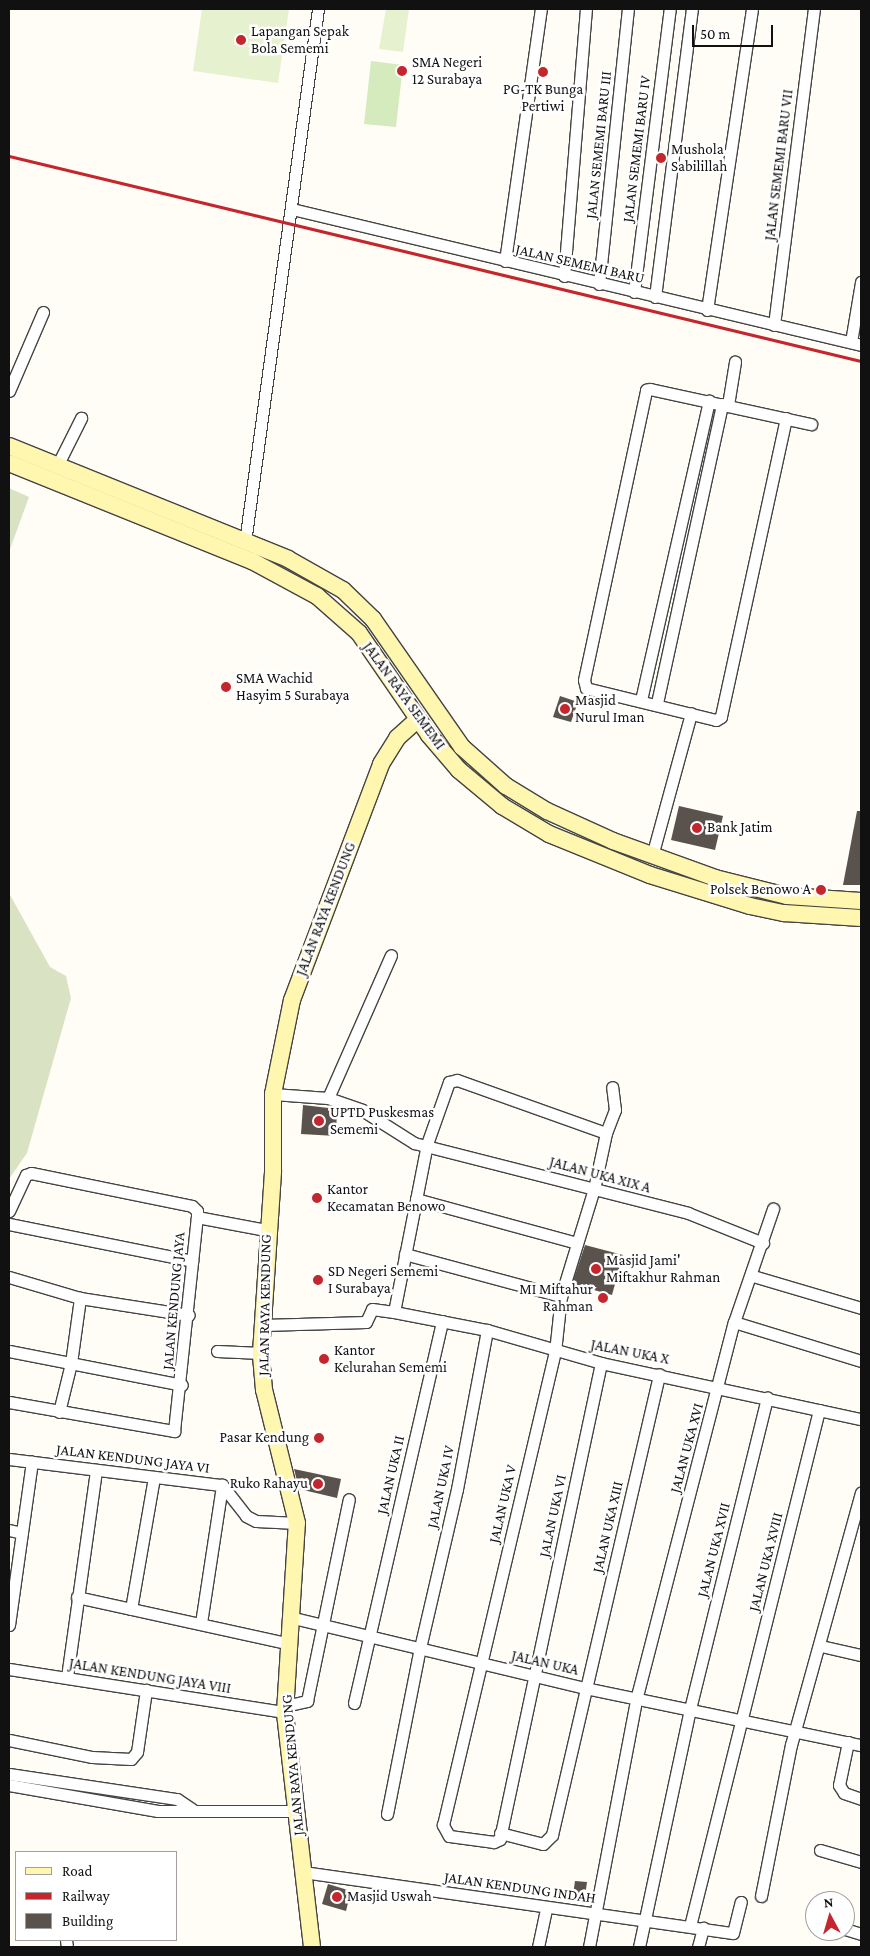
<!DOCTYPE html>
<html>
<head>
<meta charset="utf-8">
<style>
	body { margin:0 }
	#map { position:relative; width:870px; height:1956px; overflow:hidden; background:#fffdf5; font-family:"Crimson Pro",serif }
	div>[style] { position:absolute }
	.green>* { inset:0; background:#d5ebbd }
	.cemetery>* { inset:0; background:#d9e3c4 }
	.pitch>* { inset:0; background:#e6f2cf }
	.building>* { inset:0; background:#5a524d }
	.roads { filter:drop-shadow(1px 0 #444) drop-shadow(-1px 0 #444) drop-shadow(0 1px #444) drop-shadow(0 -1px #444) }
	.minor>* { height:11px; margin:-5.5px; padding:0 5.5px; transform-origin:5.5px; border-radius:5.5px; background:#fff }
	.secondary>* { height:16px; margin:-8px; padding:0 8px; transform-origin:8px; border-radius:8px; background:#fff6b0 }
	.rail>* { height:3px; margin:-1.5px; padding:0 1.5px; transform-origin:1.5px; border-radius:1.5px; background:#c4262e }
	.dots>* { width:14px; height:14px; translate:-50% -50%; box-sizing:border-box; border:2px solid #fff; border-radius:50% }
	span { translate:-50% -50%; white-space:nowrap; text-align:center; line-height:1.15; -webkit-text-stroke:5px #fff; paint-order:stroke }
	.poi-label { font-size:15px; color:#111 }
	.left { translate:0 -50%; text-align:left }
	.right { translate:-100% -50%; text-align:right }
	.street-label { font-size:15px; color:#111 }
	.frame { position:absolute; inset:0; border:10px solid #111; pointer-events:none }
	.legend { position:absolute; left:15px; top:1851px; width:162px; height:90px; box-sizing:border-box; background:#fff; border:1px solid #a0a0a0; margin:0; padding:6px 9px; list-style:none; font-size:15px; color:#111 }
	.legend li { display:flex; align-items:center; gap:10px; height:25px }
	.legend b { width:25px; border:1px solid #a0a0a0 }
	.north { position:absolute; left:805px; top:1891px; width:50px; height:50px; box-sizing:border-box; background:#fff; border:1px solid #a0a0a0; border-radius:50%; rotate:354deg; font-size:14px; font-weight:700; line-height:20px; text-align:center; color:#111 }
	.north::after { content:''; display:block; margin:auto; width:18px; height:22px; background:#c4262e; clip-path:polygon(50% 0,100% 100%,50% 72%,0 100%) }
	.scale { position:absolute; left:692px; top:25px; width:81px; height:22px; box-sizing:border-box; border:2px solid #111; border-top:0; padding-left:6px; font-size:15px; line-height:18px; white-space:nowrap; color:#111; -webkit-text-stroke:4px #fff; paint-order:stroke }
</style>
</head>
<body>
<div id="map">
	<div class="green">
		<div style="clip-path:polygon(371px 61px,403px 65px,396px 127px,364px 124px)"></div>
	</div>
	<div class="cemetery">
		<div style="clip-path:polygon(9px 488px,29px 497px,9px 552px)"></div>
		<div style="clip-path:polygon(9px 893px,50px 967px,66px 976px,71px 998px,27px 1153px,9px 1179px)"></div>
	</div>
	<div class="pitch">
		<div style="clip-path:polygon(202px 9px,289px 9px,278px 83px,193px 71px)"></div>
		<div style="clip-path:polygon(386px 9px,409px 9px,403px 52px,379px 49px)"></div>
	</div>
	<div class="building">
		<div style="clip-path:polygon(560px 696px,578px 702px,571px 722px,553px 717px)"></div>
		<div style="clip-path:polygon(679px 806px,723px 816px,715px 850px,671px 840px)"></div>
		<div style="clip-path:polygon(857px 811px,861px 811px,861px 885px,843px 885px)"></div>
		<div style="clip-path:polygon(303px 1105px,337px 1109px,336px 1136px,301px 1134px)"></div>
		<div style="clip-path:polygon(585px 1245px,623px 1255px,612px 1295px,572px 1284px)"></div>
		<div style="clip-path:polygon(294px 1469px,341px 1479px,337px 1498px,299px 1489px)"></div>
		<div style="clip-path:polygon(575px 1881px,587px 1882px,585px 1897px,573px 1895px)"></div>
		<div style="clip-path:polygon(328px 1884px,351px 1891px,346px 1911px,322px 1904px)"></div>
	</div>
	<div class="roads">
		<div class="minor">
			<div style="left:292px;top:209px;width:585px;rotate:13.44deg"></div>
			<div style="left:505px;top:261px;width:255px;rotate:-81.9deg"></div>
			<div style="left:564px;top:276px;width:268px;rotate:-85.3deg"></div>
			<div style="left:599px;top:284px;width:277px;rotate:-84deg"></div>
			<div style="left:634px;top:292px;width:285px;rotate:-82.8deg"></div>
			<div style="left:655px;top:297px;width:290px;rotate:-82.7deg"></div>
			<div style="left:707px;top:310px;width:304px;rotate:-81.5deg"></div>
			<div style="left:774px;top:325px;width:319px;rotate:-82.8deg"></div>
			<div style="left:851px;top:342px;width:61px;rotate:-80.5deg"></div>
			<div style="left:9px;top:391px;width:86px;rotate:-66.7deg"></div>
			<div style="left:728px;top:405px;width:44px;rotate:-80.8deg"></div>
			<div style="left:786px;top:418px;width:306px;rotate:102.3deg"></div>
			<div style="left:721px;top:717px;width:6px;rotate:149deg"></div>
			<div style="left:716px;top:720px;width:134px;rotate:-166.2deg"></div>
			<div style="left:586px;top:688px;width:8px;rotate:-104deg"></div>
			<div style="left:584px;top:680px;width:297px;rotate:-77.9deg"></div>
			<div style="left:646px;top:390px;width:4px;rotate:-14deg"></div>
			<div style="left:650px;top:389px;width:165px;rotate:12.3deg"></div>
			<div style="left:57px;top:466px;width:54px;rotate:-63.4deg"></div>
			<div style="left:245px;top:542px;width:538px;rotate:-82.2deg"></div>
			<div style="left:641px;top:700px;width:307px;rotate:-77.2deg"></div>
			<div style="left:657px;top:703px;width:306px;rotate:-77.7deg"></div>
			<div style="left:652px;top:856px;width:148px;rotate:-74.7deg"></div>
			<div style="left:273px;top:1094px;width:55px;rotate:4.2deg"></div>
			<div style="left:328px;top:1098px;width:156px;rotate:-66.2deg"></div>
			<div style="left:328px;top:1098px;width:36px;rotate:19deg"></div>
			<div style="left:362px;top:1110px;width:62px;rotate:32.4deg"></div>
			<div style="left:414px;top:1143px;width:283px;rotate:14.3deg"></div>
			<div style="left:688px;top:1213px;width:81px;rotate:21.8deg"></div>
			<div style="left:606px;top:1133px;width:25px;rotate:-69deg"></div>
			<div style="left:615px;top:1110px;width:23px;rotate:-97deg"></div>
			<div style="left:416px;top:1199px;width:167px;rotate:15.3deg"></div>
			<div style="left:9px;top:1211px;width:40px;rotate:-65deg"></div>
			<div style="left:26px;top:1175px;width:5px;rotate:-22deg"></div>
			<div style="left:31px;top:1173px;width:164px;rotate:11.6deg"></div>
			<div style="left:192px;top:1206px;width:7px;rotate:45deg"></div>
			<div style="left:197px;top:1211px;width:6px;rotate:90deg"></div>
			<div style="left:9px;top:1224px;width:187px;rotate:11.4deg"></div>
			<div style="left:405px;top:1254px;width:162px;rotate:15.1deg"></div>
			<div style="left:753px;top:1276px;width:113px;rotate:16.5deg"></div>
			<div style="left:9px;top:1277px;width:74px;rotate:16.5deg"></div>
			<div style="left:80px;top:1298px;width:110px;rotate:8.9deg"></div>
			<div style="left:394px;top:1312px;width:171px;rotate:-78.9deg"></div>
			<div style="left:427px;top:1144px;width:66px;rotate:-70.5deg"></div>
			<div style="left:449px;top:1082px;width:8px;rotate:-14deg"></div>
			<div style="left:457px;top:1080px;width:158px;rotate:19.6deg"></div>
			<div style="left:734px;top:1322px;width:133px;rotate:17.1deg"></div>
			<div style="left:263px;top:1325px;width:103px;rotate:-1.7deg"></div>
			<div style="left:366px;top:1322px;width:14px;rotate:-65deg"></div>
			<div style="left:372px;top:1309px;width:22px;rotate:8deg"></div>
			<div style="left:394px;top:1312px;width:95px;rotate:11deg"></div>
			<div style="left:487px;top:1330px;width:119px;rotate:16.1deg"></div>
			<div style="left:601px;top:1363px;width:266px;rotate:12.2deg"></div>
			<div style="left:9px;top:1351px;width:176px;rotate:11.1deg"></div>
			<div style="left:217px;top:1351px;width:44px;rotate:2.6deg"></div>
			<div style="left:601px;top:1363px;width:487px;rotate:102deg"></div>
			<div style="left:500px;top:1839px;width:7px;rotate:153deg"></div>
			<div style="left:494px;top:1842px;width:45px;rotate:-172.4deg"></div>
			<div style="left:449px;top:1836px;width:13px;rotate:-119deg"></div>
			<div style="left:443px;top:1825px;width:486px;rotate:-76.7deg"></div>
			<div style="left:555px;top:1352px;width:56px;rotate:-83.9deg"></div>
			<div style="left:561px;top:1296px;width:112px;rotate:-72.9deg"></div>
			<div style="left:594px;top:1189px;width:57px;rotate:-77.9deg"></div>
			<div style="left:9px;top:1402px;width:168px;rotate:10deg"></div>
			<div style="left:174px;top:1431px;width:215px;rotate:-83.9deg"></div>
			<div style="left:197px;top:1217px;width:70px;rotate:10.7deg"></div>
			<div style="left:59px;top:1412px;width:50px;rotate:-76.2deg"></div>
			<div style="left:71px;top:1363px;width:66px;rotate:-82.1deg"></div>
			<div style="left:9px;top:1459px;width:215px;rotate:7deg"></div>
			<div style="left:222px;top:1485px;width:39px;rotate:52deg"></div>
			<div style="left:246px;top:1516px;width:11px;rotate:27deg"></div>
			<div style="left:256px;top:1521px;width:41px;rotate:2.8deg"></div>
			<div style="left:9px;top:1530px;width:13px;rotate:13deg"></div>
			<div style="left:77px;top:1597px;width:215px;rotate:12.4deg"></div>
			<div style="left:131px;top:1609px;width:134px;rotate:-80.1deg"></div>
			<div style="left:289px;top:1617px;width:304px;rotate:13.5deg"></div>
			<div style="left:585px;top:1688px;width:282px;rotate:11.7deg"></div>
			<div style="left:201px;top:1623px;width:140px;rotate:-81.3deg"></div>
			<div style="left:9px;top:1625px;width:165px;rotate:-82deg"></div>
			<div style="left:821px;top:1646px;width:41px;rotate:12.7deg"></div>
			<div style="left:9px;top:1669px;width:279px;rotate:8.9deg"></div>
			<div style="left:67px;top:1677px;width:209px;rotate:-82deg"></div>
			<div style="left:354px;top:1703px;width:392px;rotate:-77deg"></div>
			<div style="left:285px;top:1706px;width:23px;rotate:-13deg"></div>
			<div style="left:307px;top:1701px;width:206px;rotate:-78.3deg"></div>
			<div style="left:9px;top:1740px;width:85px;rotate:11.6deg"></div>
			<div style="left:92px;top:1757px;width:39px;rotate:3deg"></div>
			<div style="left:131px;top:1759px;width:9px;rotate:-49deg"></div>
			<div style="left:137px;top:1752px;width:63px;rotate:-81.7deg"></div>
			<div style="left:848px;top:1742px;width:44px;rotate:101.8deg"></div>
			<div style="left:839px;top:1785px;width:9px;rotate:58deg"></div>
			<div style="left:844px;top:1793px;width:18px;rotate:19deg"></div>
			<div style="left:9px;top:1774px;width:170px;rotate:8.5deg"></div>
			<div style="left:177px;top:1799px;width:18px;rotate:34deg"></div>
			<div style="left:9px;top:1785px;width:151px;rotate:9.9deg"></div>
			<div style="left:158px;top:1811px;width:138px"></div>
			<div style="left:387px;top:1814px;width:169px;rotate:-78.8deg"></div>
			<div style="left:420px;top:1648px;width:163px;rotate:-76.9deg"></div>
			<div style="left:457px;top:1489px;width:162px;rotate:-79.3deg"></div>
			<div style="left:500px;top:1833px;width:44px;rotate:14.3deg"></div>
			<div style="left:543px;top:1844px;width:13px;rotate:-45deg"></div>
			<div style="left:552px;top:1835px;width:473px;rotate:-76.9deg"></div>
			<div style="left:820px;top:1850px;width:43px;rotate:16.3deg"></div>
			<div style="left:303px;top:1872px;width:434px;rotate:8.1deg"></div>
			<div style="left:733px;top:1933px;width:32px;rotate:-76deg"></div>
			<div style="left:761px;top:1896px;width:154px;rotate:-78.8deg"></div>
			<div style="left:791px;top:1745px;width:262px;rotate:-74.5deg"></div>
			<div style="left:690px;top:1926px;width:532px;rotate:-75.96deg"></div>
			<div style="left:845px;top:1929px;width:17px;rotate:17deg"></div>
			<div style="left:66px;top:1940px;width:7px;rotate:82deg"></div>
			<div style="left:538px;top:1947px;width:40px;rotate:-78deg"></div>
			<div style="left:589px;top:1947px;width:256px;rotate:-79.2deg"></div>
			<div style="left:637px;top:1696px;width:386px;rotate:-75.5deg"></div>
			<div style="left:734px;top:1322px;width:120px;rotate:-71deg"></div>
			<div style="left:639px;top:1947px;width:243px;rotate:-77.9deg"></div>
			<div style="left:690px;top:1709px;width:321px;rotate:-76.1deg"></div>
			<div style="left:698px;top:1947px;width:20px;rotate:-75deg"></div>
		</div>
		<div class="secondary">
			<div style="left:9px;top:446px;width:301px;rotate:22deg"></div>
			<div style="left:288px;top:559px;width:63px;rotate:29.4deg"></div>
			<div style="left:343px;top:590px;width:42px;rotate:44deg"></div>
			<div style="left:373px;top:619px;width:156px;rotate:55.2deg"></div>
			<div style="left:462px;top:747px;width:59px;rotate:41.6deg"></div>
			<div style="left:506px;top:786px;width:48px;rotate:31.4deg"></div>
			<div style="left:547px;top:811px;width:72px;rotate:24.4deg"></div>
			<div style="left:613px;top:841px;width:109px;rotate:19.9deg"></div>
			<div style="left:715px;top:878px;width:74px;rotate:14deg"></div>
			<div style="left:787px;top:896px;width:74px;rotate:3.9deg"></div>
			<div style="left:9px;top:463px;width:262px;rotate:22deg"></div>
			<div style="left:252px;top:561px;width:74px;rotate:28.3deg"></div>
			<div style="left:317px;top:596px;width:56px;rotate:41.4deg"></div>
			<div style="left:359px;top:633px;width:124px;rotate:55.5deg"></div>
			<div style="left:429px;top:735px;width:46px;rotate:49.4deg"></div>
			<div style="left:459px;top:770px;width:56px;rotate:39.9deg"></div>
			<div style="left:502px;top:806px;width:55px;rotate:30.8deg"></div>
			<div style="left:549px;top:834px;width:109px;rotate:22.1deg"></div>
			<div style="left:650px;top:875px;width:105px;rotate:17.2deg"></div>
			<div style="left:750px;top:906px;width:35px;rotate:12deg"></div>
			<div style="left:784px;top:913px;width:77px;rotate:3.7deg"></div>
			<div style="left:312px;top:1947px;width:237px;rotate:-96.6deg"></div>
			<div style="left:285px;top:1712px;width:189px;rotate:-86.4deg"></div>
			<div style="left:297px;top:1523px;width:137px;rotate:-103.9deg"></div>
			<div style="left:264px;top:1390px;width:37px;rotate:-95deg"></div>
			<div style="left:261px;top:1353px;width:183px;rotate:-86.2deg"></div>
			<div style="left:273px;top:1170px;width:76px;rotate:-90deg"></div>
			<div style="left:273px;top:1094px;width:96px;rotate:-78.6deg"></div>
			<div style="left:292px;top:1000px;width:252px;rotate:-69.3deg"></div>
			<div style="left:381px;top:764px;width:31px;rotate:-58deg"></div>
			<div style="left:397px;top:738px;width:28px;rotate:-42deg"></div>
		</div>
	</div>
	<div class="rail">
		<div style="left:9px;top:156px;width:876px;rotate:13.53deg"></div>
	</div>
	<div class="dots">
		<div style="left:241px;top:40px;background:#c4262e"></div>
		<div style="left:402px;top:71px;background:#c4262e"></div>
		<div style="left:543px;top:72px;background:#c4262e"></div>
		<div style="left:661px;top:158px;background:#c4262e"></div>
		<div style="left:226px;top:687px;background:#c4262e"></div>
		<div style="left:565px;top:709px;background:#c4262e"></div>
		<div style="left:697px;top:828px;background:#c4262e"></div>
		<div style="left:821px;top:890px;background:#c4262e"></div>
		<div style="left:319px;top:1121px;background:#c4262e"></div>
		<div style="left:317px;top:1198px;background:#c4262e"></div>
		<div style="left:596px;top:1269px;background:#c4262e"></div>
		<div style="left:318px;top:1280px;background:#c4262e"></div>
		<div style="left:603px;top:1298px;background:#c4262e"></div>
		<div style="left:324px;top:1359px;background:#c4262e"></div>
		<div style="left:319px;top:1438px;background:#c4262e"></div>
		<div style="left:318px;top:1484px;background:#c4262e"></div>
		<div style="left:337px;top:1897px;background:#c4262e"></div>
	</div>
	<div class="poi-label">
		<span class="left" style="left:251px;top:40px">Lapangan Sepak<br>Bola Sememi</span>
		<span class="left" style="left:412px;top:71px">SMA Negeri<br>12 Surabaya</span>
		<span style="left:543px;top:98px">PG-TK Bunga<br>Pertiwi</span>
		<span class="left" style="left:671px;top:158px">Mushola<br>Sabilillah</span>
		<span class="left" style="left:236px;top:687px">SMA Wachid<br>Hasyim 5 Surabaya</span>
		<span class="left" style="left:575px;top:709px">Masjid<br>Nurul Iman</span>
		<span class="left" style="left:707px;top:828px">Bank Jatim</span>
		<span class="right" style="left:811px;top:890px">Polsek Benowo A</span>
		<span class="left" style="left:330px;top:1121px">UPTD Puskesmas<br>Sememi</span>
		<span class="left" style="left:327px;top:1198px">Kantor<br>Kecamatan Benowo</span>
		<span class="left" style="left:606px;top:1269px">Masjid Jami'<br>Miftakhur Rahman</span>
		<span class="left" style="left:328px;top:1280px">SD Negeri Sememi<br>I Surabaya</span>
		<span class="right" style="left:593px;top:1298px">MI Miftahur<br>Rahman</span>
		<span class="left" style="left:334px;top:1359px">Kantor<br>Kelurahan Sememi</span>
		<span class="right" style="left:309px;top:1438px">Pasar Kendung</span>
		<span class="right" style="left:308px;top:1484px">Ruko Rahayu</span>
		<span class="left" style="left:347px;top:1897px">Masjid Uswah</span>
	</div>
	<div class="street-label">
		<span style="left:599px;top:145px;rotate:-84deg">JALAN SEMEMI BARU III</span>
		<span style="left:637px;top:149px;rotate:-83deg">JALAN SEMEMI BARU IV</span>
		<span style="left:779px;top:165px;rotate:-83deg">JALAN SEMEMI BARU VII</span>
		<span style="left:580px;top:264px;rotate:13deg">JALAN SEMEMI BARU</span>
		<span style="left:404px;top:696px;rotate:54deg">JALAN RAYA SEMEMI</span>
		<span style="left:326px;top:909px;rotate:-69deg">JALAN RAYA KENDUNG</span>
		<span style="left:600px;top:1175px;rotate:15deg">JALAN UKA XIX A</span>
		<span style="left:174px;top:1301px;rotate:-85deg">JALAN KENDUNG JAYA</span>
		<span style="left:265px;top:1305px;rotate:-89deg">JALAN RAYA KENDUNG</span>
		<span style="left:630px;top:1352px;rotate:11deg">JALAN UKA X</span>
		<span style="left:687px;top:1448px;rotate:-75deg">JALAN UKA XVI</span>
		<span style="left:133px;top:1459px;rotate:7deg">JALAN KENDUNG JAYA VI</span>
		<span style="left:391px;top:1475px;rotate:-77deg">JALAN UKA II</span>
		<span style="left:441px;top:1487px;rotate:-78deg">JALAN UKA IV</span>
		<span style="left:503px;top:1504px;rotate:-77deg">JALAN UKA V</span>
		<span style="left:553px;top:1516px;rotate:-78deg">JALAN UKA VI</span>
		<span style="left:608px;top:1527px;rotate:-77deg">JALAN UKA XIII</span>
		<span style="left:714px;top:1550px;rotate:-76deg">JALAN UKA XVII</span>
		<span style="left:766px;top:1562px;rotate:-76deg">JALAN UKA XVIII</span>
		<span style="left:545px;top:1663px;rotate:13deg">JALAN UKA</span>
		<span style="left:150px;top:1676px;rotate:9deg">JALAN KENDUNG JAYA VIII</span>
		<span style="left:293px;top:1765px;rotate:-95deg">JALAN RAYA KENDUNG</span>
		<span style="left:520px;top:1888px;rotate:8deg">JALAN KENDUNG INDAH</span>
	</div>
	<div class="frame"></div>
	<ul class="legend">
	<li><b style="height:6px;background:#fff6b0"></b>Road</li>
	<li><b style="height:6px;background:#c4262e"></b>Railway</li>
	<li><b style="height:14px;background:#5a524d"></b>Building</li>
	</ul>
	<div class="north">N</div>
	<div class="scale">50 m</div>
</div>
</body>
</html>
